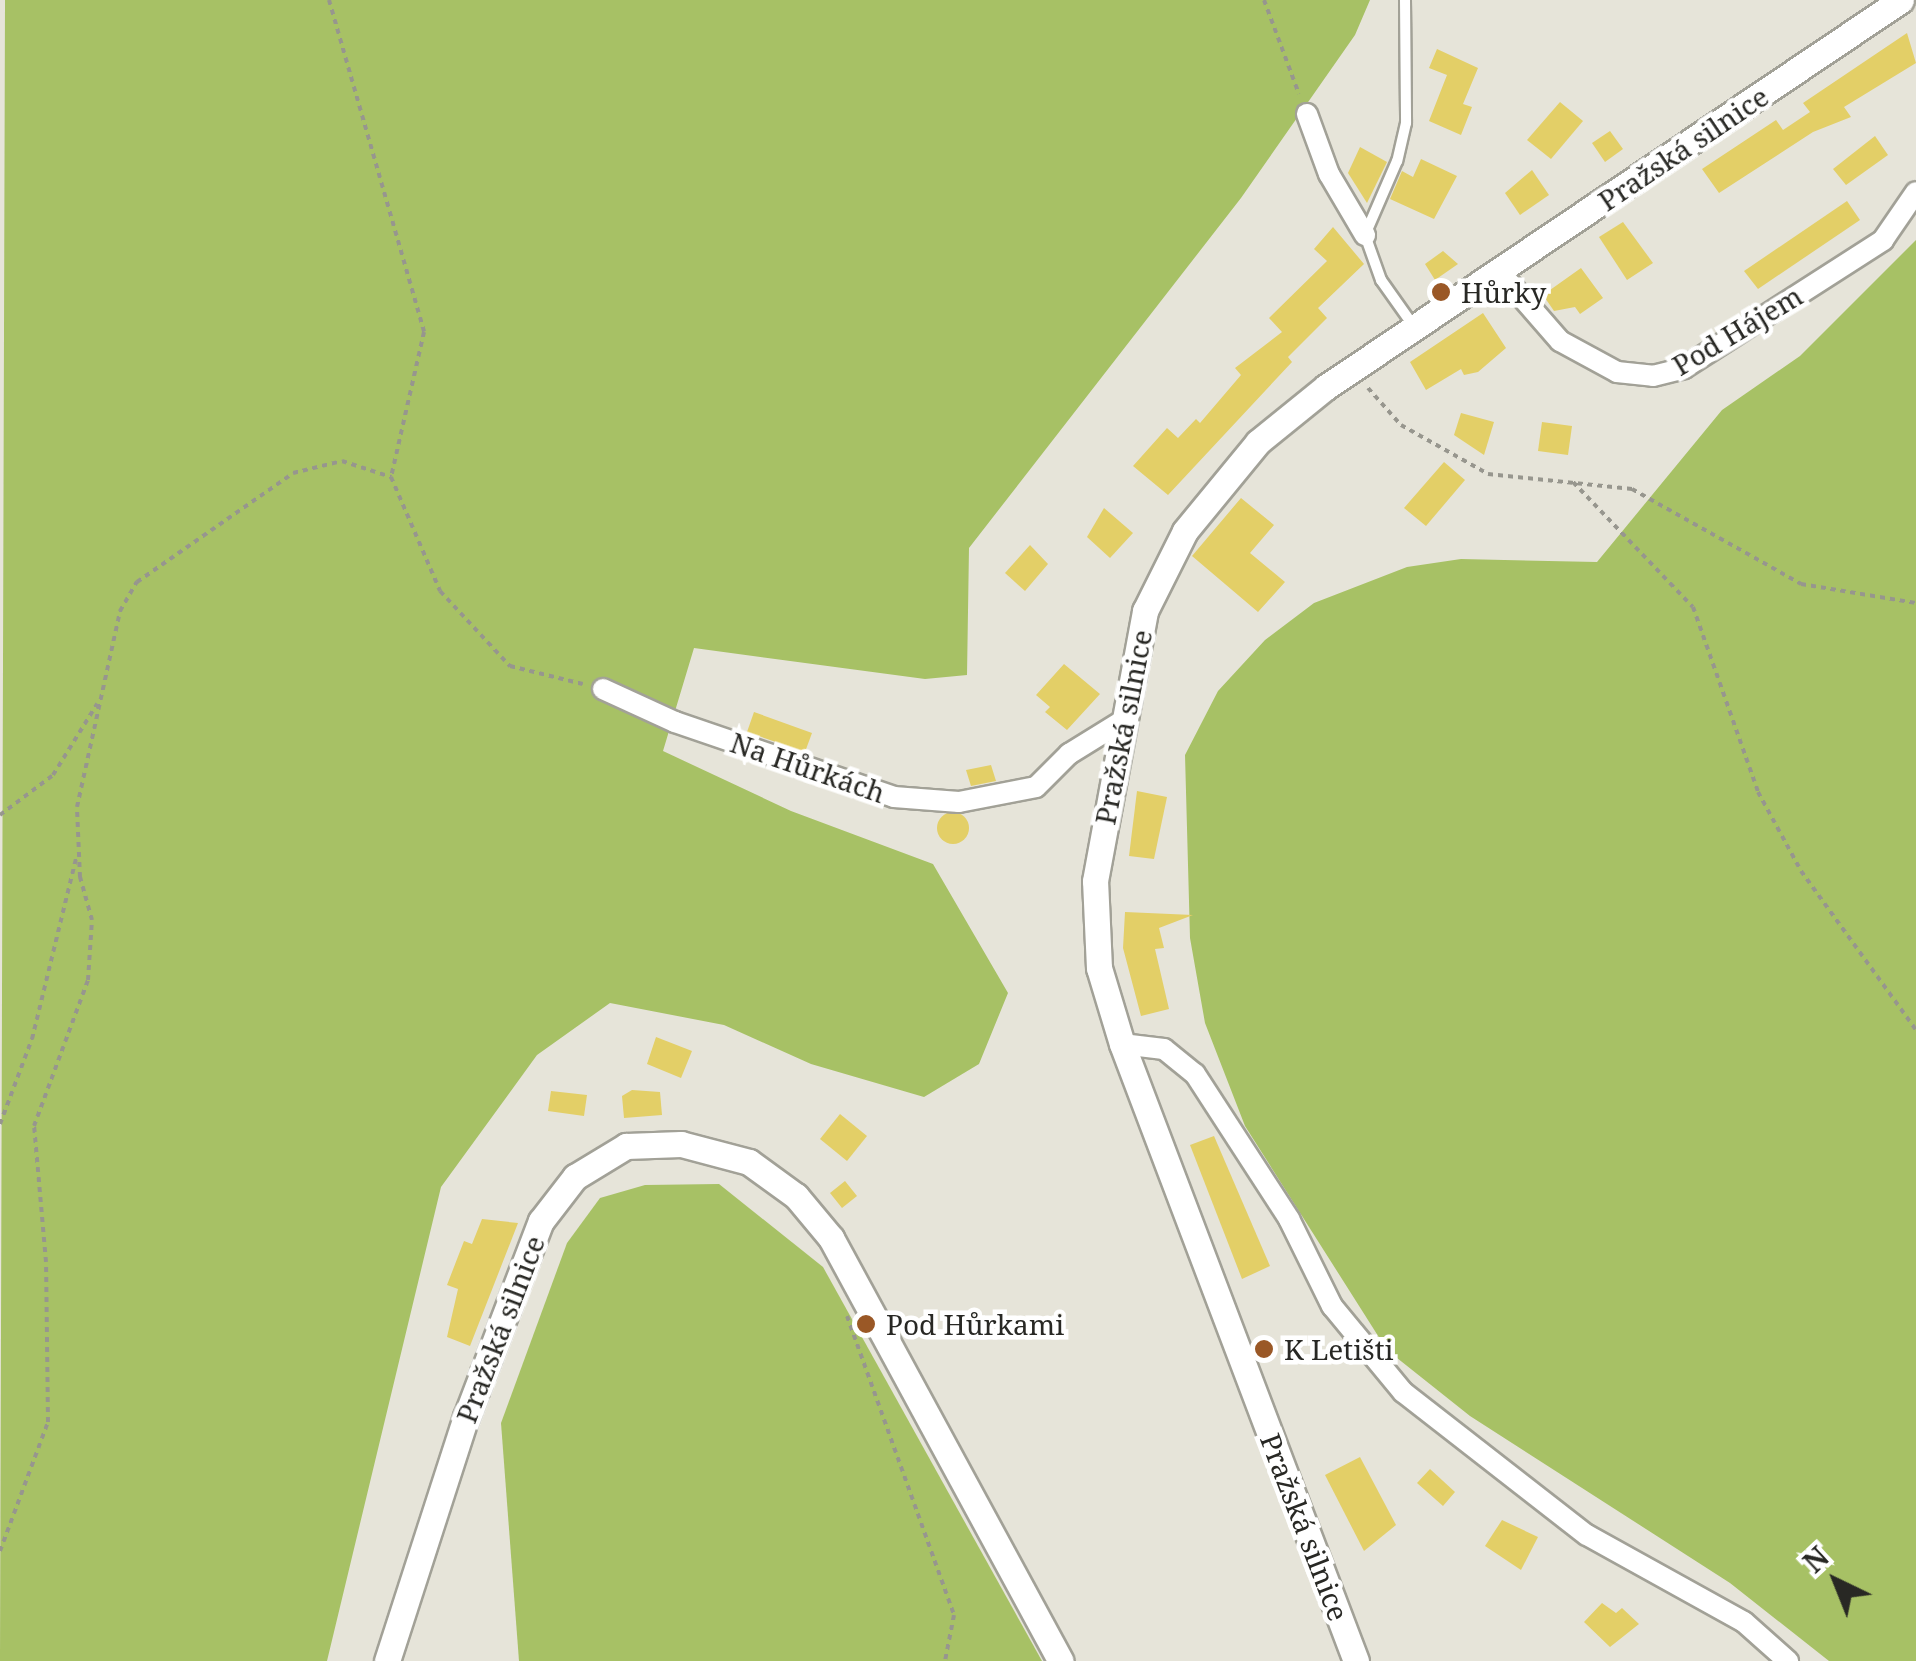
<!DOCTYPE html>
<html>
<head>
<meta charset="utf-8">
<style>
	body { margin:0 }
	#map { position:relative; width:1916px; height:1661px; overflow:hidden; background:#e6e4d9; font-family:"Noto Serif",serif }
	div>[style] { position:absolute }
	.green>* { inset:0; background:#a7c165 }
	.building>* { inset:0; background:#e3cf67 }
	.round { border-radius:50% }
	.path>* { height:4px; margin-top:-2px; transform-origin:0; background:repeating-linear-gradient(90deg,#97968e 0 5px,transparent 0 10px) }
	.roads { filter:drop-shadow(2px 0 #a2a197) drop-shadow(-2px 0 #a2a197) drop-shadow(0 2px #a2a197) drop-shadow(0 -2px #a2a197) }
	.service>* { height:10px; margin:-5px; padding:0 5px; transform-origin:5px; border-radius:5px; background:#fff }
	.minor>* { height:20px; margin:-10px; padding:0 10px; transform-origin:10px; border-radius:10px; background:#fff }
	.tertiary>* { height:25px; margin:-12.5px; padding:0 12.5px; transform-origin:12.5px; border-radius:12.5px; background:#fff }
	.dots>* { width:28px; height:28px; translate:-50% -50%; box-sizing:border-box; border:5px solid #fff; border-radius:50% }
	span { translate:-50% -50%; white-space:nowrap; text-align:center; line-height:1.15; -webkit-text-stroke:9px #fff; paint-order:stroke }
	.street-label { font-size:28px; color:#282824 }
	.poi-label { font-size:28px; color:#282824 }
	.left { translate:0 -50%; text-align:left }
	.north { position:absolute; left:1786px; top:1531px; width:100px; height:100px; -webkit-text-stroke:8px #fff; paint-order:stroke; rotate:317deg; font-size:28px; font-weight:700; line-height:40px; text-align:center; color:#282824 }
	.north::after { content:''; display:block; margin:auto; width:35px; height:45px; background:#282824; clip-path:polygon(50% 0,100% 100%,50% 72%,0 100%) }
</style>
</head>
<body>
<div id="map">
	<div class="green">
		<div style="clip-path:polygon(5px 0,1370px 0,1355px 35px,1241px 198px,969px 548px,967px 675px,925px 679px,694px 648px,663px 751px,791px 811px,933px 864px,1008px 993px,979px 1064px,924px 1097px,811px 1064px,724px 1025px,610px 1003px,537px 1055px,441px 1187px,327px 1661px,0 1661px)"></div>
		<div style="clip-path:polygon(1916px 240px,1916px 1661px,1829px 1661px,1730px 1583px,1470px 1416px,1387px 1350px,1245px 1126px,1205px 1023px,1190px 938px,1185px 755px,1218px 691px,1265px 640px,1314px 603px,1407px 567px,1461px 559px,1597px 562px,1722px 410px,1800px 356px)"></div>
		<div style="clip-path:polygon(719px 1184px,823px 1267px,1042px 1661px,519px 1661px,501px 1423px,567px 1243px,600px 1198px,645px 1185px)"></div>
	</div>
	<div class="building">
		<div style="clip-path:polygon(1907px 33px,1916px 63px,1844px 107px,1851px 117px,1813px 132px,1719px 193px,1702px 169px,1776px 120px,1783px 130px,1810px 112px,1803px 103px)"></div>
		<div style="clip-path:polygon(1437px 49px,1478px 68px,1463px 104px,1472px 107px,1461px 135px,1429px 121px,1447px 75px,1429px 68px)"></div>
		<div style="clip-path:polygon(1560px 102px,1583px 121px,1551px 159px,1527px 140px)"></div>
		<div style="clip-path:polygon(1610px 131px,1623px 149px,1605px 162px,1592px 143px)"></div>
		<div style="clip-path:polygon(1875px 136px,1888px 155px,1846px 185px,1833px 169px)"></div>
		<div style="clip-path:polygon(1360px 147px,1387px 162px,1367px 203px,1348px 173px)"></div>
		<div style="clip-path:polygon(1421px 159px,1457px 176px,1434px 219px,1390px 199px,1402px 171px,1413px 177px)"></div>
		<div style="clip-path:polygon(1532px 170px,1549px 195px,1520px 215px,1505px 193px)"></div>
		<div style="clip-path:polygon(1847px 201px,1860px 220px,1758px 289px,1744px 271px)"></div>
		<div style="clip-path:polygon(1623px 222px,1653px 263px,1627px 280px,1599px 237px)"></div>
		<div style="clip-path:polygon(1333px 227px,1364px 264px,1318px 308px,1327px 318px,1288px 357px,1292px 362px,1168px 495px,1133px 466px,1167px 428px,1178px 438px,1196px 419px,1200px 423px,1241px 375px,1235px 368px,1282px 332px,1269px 318px,1327px 261px,1314px 249px)"></div>
		<div style="clip-path:polygon(1443px 251px,1458px 264px,1435px 280px,1425px 264px)"></div>
		<div style="clip-path:polygon(1581px 268px,1603px 298px,1580px 314px,1575px 307px,1554px 311px,1543px 295px)"></div>
		<div style="clip-path:polygon(1483px 313px,1506px 348px,1478px 372px,1464px 375px,1461px 369px,1426px 390px,1410px 362px)"></div>
		<div style="clip-path:polygon(1461px 413px,1494px 422px,1484px 455px,1454px 435px)"></div>
		<div style="clip-path:polygon(1542px 422px,1572px 426px,1568px 455px,1538px 451px)"></div>
		<div style="clip-path:polygon(1444px 462px,1465px 480px,1426px 526px,1404px 508px)"></div>
		<div style="clip-path:polygon(1241px 498px,1274px 525px,1250px 553px,1285px 582px,1258px 612px,1192px 556px)"></div>
		<div style="clip-path:polygon(1104px 508px,1133px 533px,1110px 558px,1087px 537px)"></div>
		<div style="clip-path:polygon(1030px 545px,1048px 564px,1025px 591px,1005px 573px)"></div>
		<div style="clip-path:polygon(1064px 664px,1100px 694px,1067px 730px,1045px 712px,1050px 707px,1036px 695px)"></div>
		<div style="clip-path:polygon(754px 712px,812px 733px,805px 752px,747px 732px)"></div>
		<div style="clip-path:polygon(991px 765px,996px 781px,971px 786px,966px 770px)"></div>
		<div style="clip-path:polygon(1137px 791px,1167px 797px,1154px 859px,1129px 856px)"></div>
		<div class="round" style="left:937px;top:812px;width:32px;height:32px"></div>
		<div style="clip-path:polygon(1125px 912px,1193px 915px,1159px 928px,1164px 948px,1155px 949px,1169px 1009px,1141px 1016px,1123px 948px)"></div>
		<div style="clip-path:polygon(656px 1037px,692px 1051px,681px 1078px,647px 1064px)"></div>
		<div style="clip-path:polygon(632px 1090px,660px 1092px,662px 1115px,624px 1118px,622px 1096px)"></div>
		<div style="clip-path:polygon(551px 1091px,587px 1095px,584px 1116px,548px 1111px)"></div>
		<div style="clip-path:polygon(840px 1114px,867px 1136px,847px 1161px,820px 1139px)"></div>
		<div style="clip-path:polygon(1214px 1136px,1270px 1266px,1242px 1279px,1190px 1145px)"></div>
		<div style="clip-path:polygon(845px 1181px,857px 1196px,842px 1208px,830px 1193px)"></div>
		<div style="clip-path:polygon(482px 1219px,518px 1223px,470px 1346px,447px 1337px,458px 1289px,447px 1285px,464px 1241px,472px 1244px)"></div>
		<div style="clip-path:polygon(1360px 1457px,1396px 1525px,1364px 1551px,1325px 1475px)"></div>
		<div style="clip-path:polygon(1430px 1469px,1455px 1492px,1443px 1506px,1417px 1483px)"></div>
		<div style="clip-path:polygon(1502px 1520px,1538px 1537px,1521px 1570px,1485px 1546px)"></div>
		<div style="clip-path:polygon(1602px 1603px,1616px 1613px,1622px 1608px,1639px 1624px,1610px 1647px,1584px 1622px)"></div>
	</div>
	<div class="path">
		<div style="left:329px;top:0;width:345px;rotate:74deg"></div>
		<div style="left:424px;top:332px;width:149px;rotate:102.8deg"></div>
		<div style="left:1264px;top:0;width:100px;rotate:69.6deg"></div>
		<div style="left:1368px;top:388px;width:50px;rotate:48.3deg"></div>
		<div style="left:1401px;top:425px;width:100px;rotate:29.4deg"></div>
		<div style="left:1488px;top:474px;width:145px;rotate:5.9deg"></div>
		<div style="left:1632px;top:489px;width:194px;rotate:29.3deg"></div>
		<div style="left:1801px;top:584px;width:117px;rotate:9.4deg"></div>
		<div style="left:1573px;top:482px;width:173px;rotate:46.2deg"></div>
		<div style="left:1693px;top:607px;width:196px;rotate:70.6deg"></div>
		<div style="left:1758px;top:792px;width:90px;rotate:61.4deg"></div>
		<div style="left:1801px;top:871px;width:196px;rotate:54.1deg"></div>
		<div style="left:0;top:815px;width:66px;rotate:-37deg"></div>
		<div style="left:53px;top:775px;width:84px;rotate:-58.2deg"></div>
		<div style="left:0;top:1124px;width:91px;rotate:-69.4deg"></div>
		<div style="left:32px;top:1039px;width:189px;rotate:-76.3deg"></div>
		<div style="left:847px;top:1316px;width:318px;rotate:70.3deg"></div>
		<div style="left:954px;top:1615px;width:47px;rotate:101.1deg"></div>
		<div style="left:0;top:1551px;width:138px;rotate:-69.6deg"></div>
		<div style="left:48px;top:1422px;width:160px;rotate:-90.7deg"></div>
		<div style="left:46px;top:1262px;width:137px;rotate:-95deg"></div>
		<div style="left:34px;top:1126px;width:156px;rotate:-69.7deg"></div>
		<div style="left:88px;top:980px;width:60px;rotate:-86.2deg"></div>
		<div style="left:92px;top:920px;width:45px;rotate:-105.6deg"></div>
		<div style="left:80px;top:877px;width:70px;rotate:-92.5deg"></div>
		<div style="left:77px;top:807px;width:201px;rotate:-77.6deg"></div>
		<div style="left:120px;top:611px;width:34px;rotate:-60deg"></div>
		<div style="left:137px;top:582px;width:190px;rotate:-34.9deg"></div>
		<div style="left:293px;top:473px;width:50px;rotate:-13.8deg"></div>
		<div style="left:342px;top:461px;width:52px;rotate:18.1deg"></div>
		<div style="left:391px;top:477px;width:124px;rotate:66.7deg"></div>
		<div style="left:440px;top:591px;width:103px;rotate:47deg"></div>
		<div style="left:510px;top:666px;width:75px;rotate:13.9deg"></div>
	</div>
	<div class="roads">
		<div class="service">
			<div style="left:1405px;top:0;width:123px;rotate:89.5deg"></div>
			<div style="left:1406px;top:123px;width:39px;rotate:103deg"></div>
			<div style="left:1397px;top:161px;width:81px;rotate:113.4deg"></div>
			<div style="left:1365px;top:235px;width:48px;rotate:70.4deg"></div>
			<div style="left:1381px;top:280px;width:59px;rotate:54.7deg"></div>
		</div>
		<div class="minor">
			<div style="left:1307px;top:114px;width:64px;rotate:69.9deg"></div>
			<div style="left:1329px;top:174px;width:71px;rotate:59.5deg"></div>
			<div style="left:1499px;top:271px;width:93px;rotate:48.9deg"></div>
			<div style="left:1560px;top:341px;width:65px;rotate:28.5deg"></div>
			<div style="left:1617px;top:372px;width:36px;rotate:6deg"></div>
			<div style="left:1653px;top:376px;width:32px;rotate:-14deg"></div>
			<div style="left:1684px;top:368px;width:237px;rotate:-32.7deg"></div>
			<div style="left:1883px;top:240px;width:58px;rotate:-55.5deg"></div>
			<div style="left:603px;top:689px;width:79px;rotate:24.6deg"></div>
			<div style="left:675px;top:722px;width:231px;rotate:18.9deg"></div>
			<div style="left:894px;top:797px;width:65px;rotate:4.4deg"></div>
			<div style="left:959px;top:802px;width:78px;rotate:-11deg"></div>
			<div style="left:1036px;top:787px;width:47px;rotate:-45deg"></div>
			<div style="left:1069px;top:754px;width:59px;rotate:-31.8deg"></div>
			<div style="left:1122px;top:1044px;width:42px;rotate:6.8deg"></div>
			<div style="left:1164px;top:1049px;width:40px;rotate:39deg"></div>
			<div style="left:1195px;top:1074px;width:173px;rotate:57deg"></div>
			<div style="left:1289px;top:1219px;width:97px;rotate:63.7deg"></div>
			<div style="left:1332px;top:1306px;width:112px;rotate:50.5deg"></div>
			<div style="left:1403px;top:1392px;width:233px;rotate:37.9deg"></div>
			<div style="left:1587px;top:1535px;width:179px;rotate:29deg"></div>
			<div style="left:1744px;top:1622px;width:59px;rotate:41.6deg"></div>
		</div>
		<div class="tertiary">
			<div style="left:387px;top:1661px;width:256px;rotate:-72.1deg"></div>
			<div style="left:466px;top:1417px;width:210px;rotate:-69.1deg"></div>
			<div style="left:541px;top:1221px;width:56px;rotate:-52.3deg"></div>
			<div style="left:575px;top:1177px;width:60px;rotate:-31.3deg"></div>
			<div style="left:626px;top:1146px;width:55px;rotate:-2.1deg"></div>
			<div style="left:681px;top:1144px;width:70px;rotate:14.8deg"></div>
			<div style="left:749px;top:1162px;width:58px;rotate:35.9deg"></div>
			<div style="left:796px;top:1196px;width:55px;rotate:50.2deg"></div>
			<div style="left:831px;top:1238px;width:481px;rotate:61.5deg"></div>
			<div style="left:1356px;top:1661px;width:660px;rotate:-110.77deg"></div>
			<div style="left:1122px;top:1044px;width:79px;rotate:-106.8deg"></div>
			<div style="left:1099px;top:968px;width:87px;rotate:-92.6deg"></div>
			<div style="left:1095px;top:881px;width:275px;rotate:-79.5deg"></div>
			<div style="left:1145px;top:611px;width:89px;rotate:-63.4deg"></div>
			<div style="left:1185px;top:531px;width:115px;rotate:-50.6deg"></div>
			<div style="left:1258px;top:442px;width:87px;rotate:-39deg"></div>
			<div style="left:1326px;top:387px;width:693px;rotate:-33.94deg"></div>
		</div>
	</div>
	<div class="dots">
		<div style="left:1441px;top:292px;background:#9a5826"></div>
		<div style="left:866px;top:1324px;background:#9a5826"></div>
		<div style="left:1264px;top:1349px;background:#9a5826"></div>
	</div>
	<div class="street-label">
		<span style="left:1683px;top:148px;rotate:-34deg">Pražská silnice</span>
		<span style="left:1737px;top:330px;rotate:-31deg">Pod Hájem</span>
		<span style="left:1123px;top:727px;rotate:-79deg">Pražská silnice</span>
		<span style="left:808px;top:767px;rotate:19deg">Na Hůrkách</span>
		<span style="left:500px;top:1329px;rotate:-69deg">Pražská silnice</span>
		<span style="left:1305px;top:1527px;rotate:69deg">Pražská silnice</span>
	</div>
	<div class="poi-label">
		<span class="left" style="left:1461px;top:292px">Hůrky</span>
		<span class="left" style="left:886px;top:1324px">Pod Hůrkami</span>
		<span class="left" style="left:1284px;top:1349px">K Letišti</span>
	</div>
	<div class="north">N</div>
</div>
</body>
</html>
